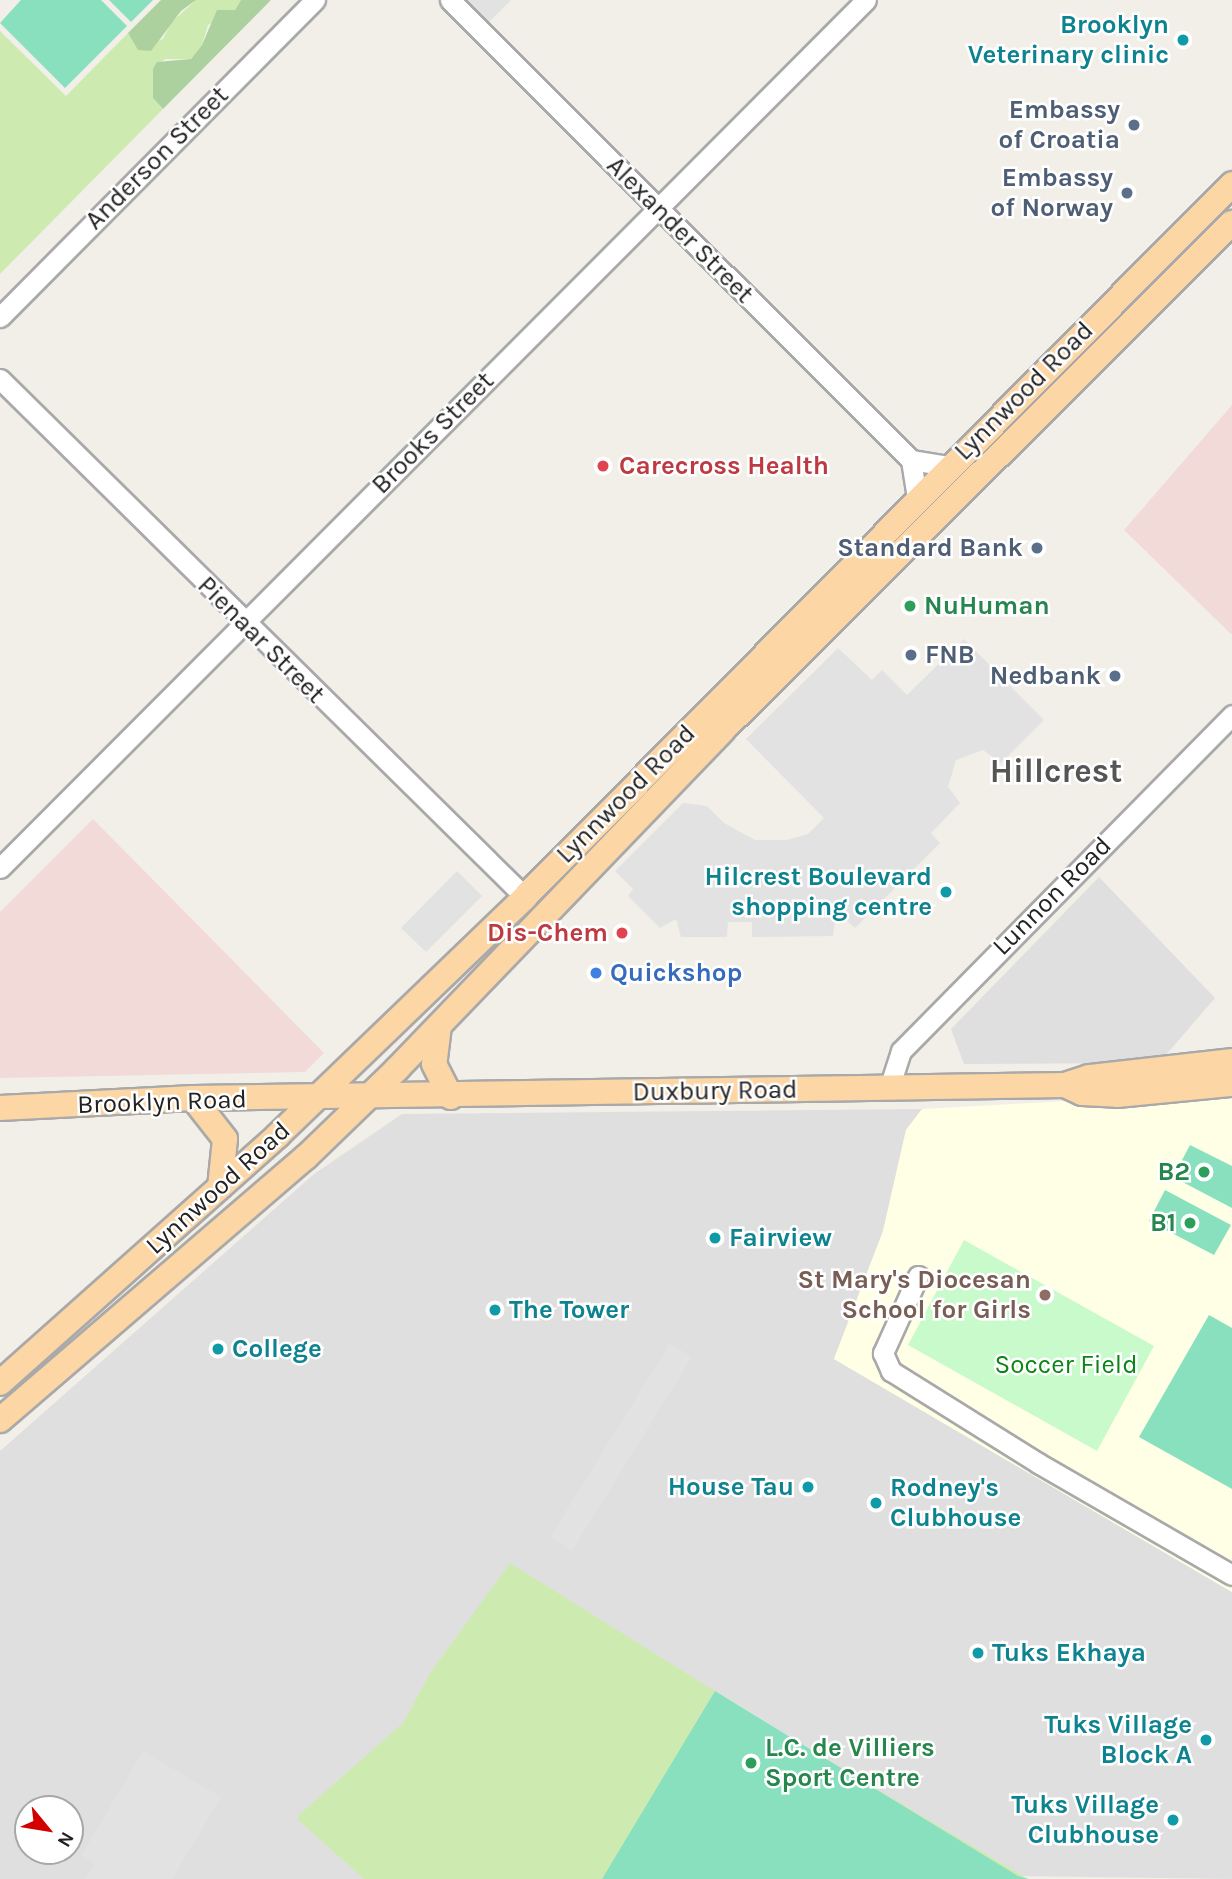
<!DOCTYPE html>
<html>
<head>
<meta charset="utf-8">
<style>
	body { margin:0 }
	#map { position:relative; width:1232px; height:1879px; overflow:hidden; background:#f2efe9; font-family:Karla,sans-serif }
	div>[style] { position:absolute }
	.residential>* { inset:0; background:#e0dfdf }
	.commercial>* { inset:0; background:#f2dad9 }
	.education>* { inset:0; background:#ffffe5 }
	.grass>* { inset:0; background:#cdebb0 }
	.forest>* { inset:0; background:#add19e }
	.park>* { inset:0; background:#c8facc }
	.pitch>* { inset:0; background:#88e0be }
	.parking>* { inset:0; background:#e2e2e2 }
	.roads { filter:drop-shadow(2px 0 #a9a9a9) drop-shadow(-2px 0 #a9a9a9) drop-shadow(0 2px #a9a9a9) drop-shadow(0 -2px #a9a9a9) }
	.minor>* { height:19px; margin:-9.5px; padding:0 9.5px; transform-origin:9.5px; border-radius:9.5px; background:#fff }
	.major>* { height:24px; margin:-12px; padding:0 12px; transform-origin:12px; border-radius:12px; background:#fcd6a4 }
	.dots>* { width:19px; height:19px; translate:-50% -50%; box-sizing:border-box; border:4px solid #fff; border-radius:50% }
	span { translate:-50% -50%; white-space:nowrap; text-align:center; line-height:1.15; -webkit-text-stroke:5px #fff; paint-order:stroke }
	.culture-label { font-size:26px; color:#0d838f; font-weight:700 }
	.right { translate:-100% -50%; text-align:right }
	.left { translate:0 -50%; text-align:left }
	.service-label { font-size:26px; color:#4e5e75; font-weight:700 }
	.street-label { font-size:26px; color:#222 }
	.health-label { font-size:26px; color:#be3a42; font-weight:700 }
	.leisure-label { font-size:26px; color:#27864d; font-weight:700 }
	.shop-label { font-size:26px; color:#366cbe; font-weight:700 }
	.education-label { font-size:26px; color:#785e54; font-weight:700 }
	.park-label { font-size:26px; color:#0c8416 }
	.district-label { font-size:33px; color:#555; font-weight:700 }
	.north { position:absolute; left:14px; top:1795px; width:70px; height:70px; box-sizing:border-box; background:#fff; border:2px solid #a7a7a7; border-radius:50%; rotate:120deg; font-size:19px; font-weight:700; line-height:28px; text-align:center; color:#222 }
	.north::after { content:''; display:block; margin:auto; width:24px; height:32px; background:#d40000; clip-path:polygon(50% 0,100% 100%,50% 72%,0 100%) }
</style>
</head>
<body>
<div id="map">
	<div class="residential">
		<div style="clip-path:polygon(1099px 877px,1215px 998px,1159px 1063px,964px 1064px,951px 1029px)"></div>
		<div style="clip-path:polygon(evenodd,922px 1109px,906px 1130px,883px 1231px,834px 1359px,1232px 1592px,1232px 1879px,1018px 1876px,725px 1697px,602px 1879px,0 1879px,0 1451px,314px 1174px,402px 1114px,922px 1109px,28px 1809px,70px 1809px,70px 1851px,28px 1851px,28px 1809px)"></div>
	</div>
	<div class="commercial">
		<div style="clip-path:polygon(1232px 405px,1232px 635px,1124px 530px)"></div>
		<div style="clip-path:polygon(93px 819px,324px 1053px,305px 1072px,0 1078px,0 912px)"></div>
	</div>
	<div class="education">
		<div style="clip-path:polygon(1232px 1092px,1232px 1592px,834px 1359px,883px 1231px,906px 1130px,922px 1109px)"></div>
	</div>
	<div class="grass">
		<div style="clip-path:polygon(196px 0,241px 0,235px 10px,208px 25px,202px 45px,191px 59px,165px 59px,153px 69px,153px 98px,163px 109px,0 274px,0 31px,66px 96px,128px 33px,138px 49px,163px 39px,171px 23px)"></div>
		<div style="clip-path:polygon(510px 1563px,715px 1691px,695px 1723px,757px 1718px,1028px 1879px,629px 1836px,602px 1879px,364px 1879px,297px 1819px,300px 1814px,404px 1722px,430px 1673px)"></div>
	</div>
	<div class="forest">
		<div style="clip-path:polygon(161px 0,196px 0,181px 11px,151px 51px,138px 50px,128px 33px)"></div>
		<div style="clip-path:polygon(241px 0,271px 0,163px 109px,153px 98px,153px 69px,157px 62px,191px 59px,202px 45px,217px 10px,235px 10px)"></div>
	</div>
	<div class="park">
		<div style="clip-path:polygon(964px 1240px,1154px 1346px,1097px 1451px,908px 1345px)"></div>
	</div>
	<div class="pitch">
		<div style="clip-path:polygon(21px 0,101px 0,127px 26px,65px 88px,0 23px)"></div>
		<div style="clip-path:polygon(109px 0,153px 0,131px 22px)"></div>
		<div style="clip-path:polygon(1190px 1145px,1232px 1166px,1232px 1208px,1173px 1177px)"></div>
		<div style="clip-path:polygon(1165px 1190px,1231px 1225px,1214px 1255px,1149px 1221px)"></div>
		<div style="clip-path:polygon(1209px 1315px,1232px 1328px,1232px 1489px,1139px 1437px)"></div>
		<div style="clip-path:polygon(715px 1691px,1018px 1876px,1028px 1879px,602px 1879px)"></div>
	</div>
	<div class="parking">
		<div style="clip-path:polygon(460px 0,511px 0,483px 28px)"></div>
		<div style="clip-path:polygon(964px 639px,1044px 720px,1001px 763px,983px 750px,956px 760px,948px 787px,960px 803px,931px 833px,940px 843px,855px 928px,845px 919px,835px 921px,833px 936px,752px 937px,752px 922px,728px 922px,727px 937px,681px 937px,676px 919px,660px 928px,628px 896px,633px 889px,615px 871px,683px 803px,707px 806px,724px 823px,755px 840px,787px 840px,808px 834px,824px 818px,746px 739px,838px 648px,872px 680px,882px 670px,907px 695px)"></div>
		<div style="clip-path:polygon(457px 871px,482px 896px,426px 952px,401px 928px)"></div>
		<div style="clip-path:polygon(670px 1343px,692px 1357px,572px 1551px,550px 1537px)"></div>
		<div style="clip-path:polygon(143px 1751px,221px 1797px,172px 1879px,85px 1879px,94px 1864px,81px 1856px)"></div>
	</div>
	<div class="roads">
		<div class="minor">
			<div style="left:450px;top:0;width:651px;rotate:44.94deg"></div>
			<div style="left:911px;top:460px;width:37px;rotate:9deg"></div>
			<div style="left:0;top:317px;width:447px;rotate:-45.2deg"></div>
			<div style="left:0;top:379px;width:738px;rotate:44.62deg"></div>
			<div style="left:911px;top:460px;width:39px;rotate:81deg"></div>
			<div style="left:0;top:868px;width:1226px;rotate:-45.07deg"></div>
			<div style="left:889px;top:1088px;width:39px;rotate:-72deg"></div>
			<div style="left:901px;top:1051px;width:472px;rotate:-45.4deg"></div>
			<div style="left:918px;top:1276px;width:85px;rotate:114.4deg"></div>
			<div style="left:883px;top:1353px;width:20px;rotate:66deg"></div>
			<div style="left:891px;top:1371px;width:173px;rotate:32deg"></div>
			<div style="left:1038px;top:1463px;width:224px;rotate:30deg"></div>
		</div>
		<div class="major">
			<div style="left:439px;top:1026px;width:38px;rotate:97deg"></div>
			<div style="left:434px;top:1064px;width:37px;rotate:63deg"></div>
			<div style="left:1065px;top:1085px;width:19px;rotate:25deg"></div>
			<div style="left:1082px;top:1093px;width:35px;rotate:3deg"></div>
			<div style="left:1117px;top:1095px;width:116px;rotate:-5.5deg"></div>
			<div style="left:193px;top:1098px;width:52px;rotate:52deg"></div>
			<div style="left:225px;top:1139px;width:48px;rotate:95.9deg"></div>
			<div style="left:0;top:1108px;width:193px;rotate:-3deg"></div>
			<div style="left:193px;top:1098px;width:872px;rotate:-0.85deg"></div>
			<div style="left:1065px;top:1085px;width:25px;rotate:-18deg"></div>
			<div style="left:1089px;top:1077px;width:144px;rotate:-6.4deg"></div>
			<div style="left:0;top:1383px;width:373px;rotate:-41.7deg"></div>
			<div style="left:278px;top:1135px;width:343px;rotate:-43.9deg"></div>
			<div style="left:525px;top:897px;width:1004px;rotate:-45.24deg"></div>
			<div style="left:0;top:1420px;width:403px;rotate:-40.7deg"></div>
			<div style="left:306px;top:1157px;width:127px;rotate:-44deg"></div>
			<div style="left:397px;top:1069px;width:469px;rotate:-46.1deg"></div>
			<div style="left:722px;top:731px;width:720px;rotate:-44.89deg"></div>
		</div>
	</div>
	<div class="dots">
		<div style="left:1183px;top:40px;background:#0f9aa8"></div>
		<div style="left:1134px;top:125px;background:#5c6f8a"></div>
		<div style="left:1127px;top:193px;background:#5c6f8a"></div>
		<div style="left:603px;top:466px;background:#e0444e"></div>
		<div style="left:1037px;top:548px;background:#5c6f8a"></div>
		<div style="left:910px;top:606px;background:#2e9e5b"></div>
		<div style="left:911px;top:655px;background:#5c6f8a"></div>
		<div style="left:1115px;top:676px;background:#5c6f8a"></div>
		<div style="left:946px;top:892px;background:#0f9aa8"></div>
		<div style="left:622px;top:933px;background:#e0444e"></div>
		<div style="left:596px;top:973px;background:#3f7fe0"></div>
		<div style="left:1204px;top:1172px;background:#2e9e5b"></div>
		<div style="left:1190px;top:1223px;background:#2e9e5b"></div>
		<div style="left:715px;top:1238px;background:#0f9aa8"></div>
		<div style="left:1045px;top:1295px;background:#8d6e63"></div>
		<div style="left:495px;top:1310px;background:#0f9aa8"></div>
		<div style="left:218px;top:1349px;background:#0f9aa8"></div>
		<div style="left:808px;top:1487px;background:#0f9aa8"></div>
		<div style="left:876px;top:1503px;background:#0f9aa8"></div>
		<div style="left:978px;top:1653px;background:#0f9aa8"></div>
		<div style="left:1206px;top:1740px;background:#0f9aa8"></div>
		<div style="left:751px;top:1763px;background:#2e9e5b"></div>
		<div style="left:1173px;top:1820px;background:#0f9aa8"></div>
	</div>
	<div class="culture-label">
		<span class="right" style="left:1169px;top:40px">Brooklyn<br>Veterinary clinic</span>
		<span class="right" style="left:932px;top:892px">Hilcrest Boulevard<br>shopping centre</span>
		<span class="left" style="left:729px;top:1238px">Fairview</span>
		<span class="left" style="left:509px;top:1310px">The Tower</span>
		<span class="left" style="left:232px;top:1349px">College</span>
		<span class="right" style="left:794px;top:1487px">House Tau</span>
		<span class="left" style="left:890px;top:1503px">Rodney's<br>Clubhouse</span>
		<span class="left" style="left:992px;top:1653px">Tuks Ekhaya</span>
		<span class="right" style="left:1192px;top:1740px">Tuks Village<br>Block A</span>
		<span class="right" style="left:1159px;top:1820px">Tuks Village<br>Clubhouse</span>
	</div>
	<div class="service-label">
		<span class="right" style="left:1120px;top:125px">Embassy<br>of Croatia</span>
		<span class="right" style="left:1113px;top:193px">Embassy<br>of Norway</span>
		<span class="right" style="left:1023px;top:548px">Standard Bank</span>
		<span class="left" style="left:925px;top:655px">FNB</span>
		<span class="right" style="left:1101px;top:676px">Nedbank</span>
	</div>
	<div class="street-label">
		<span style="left:157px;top:158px;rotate:-45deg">Anderson Street</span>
		<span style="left:680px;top:230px;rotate:45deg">Alexander Street</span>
		<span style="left:1024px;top:391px;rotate:-45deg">Lynnwood Road</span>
		<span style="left:433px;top:433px;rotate:-45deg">Brooks Street</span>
		<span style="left:261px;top:640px;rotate:45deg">Pienaar Street</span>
		<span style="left:626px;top:794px;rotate:-45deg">Lynnwood Road</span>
		<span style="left:1052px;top:896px;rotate:-45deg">Lunnon Road</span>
		<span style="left:715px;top:1091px;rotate:-1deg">Duxbury Road</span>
		<span style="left:162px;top:1102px;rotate:-2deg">Brooklyn Road</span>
		<span style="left:218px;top:1188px;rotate:-42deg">Lynnwood Road</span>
	</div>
	<div class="health-label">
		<span class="left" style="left:619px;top:466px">Carecross Health</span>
		<span class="right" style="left:608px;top:933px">Dis-Chem</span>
	</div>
	<div class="leisure-label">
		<span class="left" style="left:924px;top:606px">NuHuman</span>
		<span class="right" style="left:1190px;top:1172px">B2</span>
		<span class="right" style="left:1176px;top:1223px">B1</span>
		<span class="left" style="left:765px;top:1763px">L.C. de Villiers<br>Sport Centre</span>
	</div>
	<div class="shop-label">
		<span class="left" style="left:610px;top:973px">Quickshop</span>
	</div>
	<div class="education-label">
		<span class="right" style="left:1031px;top:1295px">St Mary's Diocesan<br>School for Girls</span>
	</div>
	<div class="park-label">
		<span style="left:1066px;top:1365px">Soccer Field</span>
	</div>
	<div class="district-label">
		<span style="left:1056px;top:772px">Hillcrest</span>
	</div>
	<div class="north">N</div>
</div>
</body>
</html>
